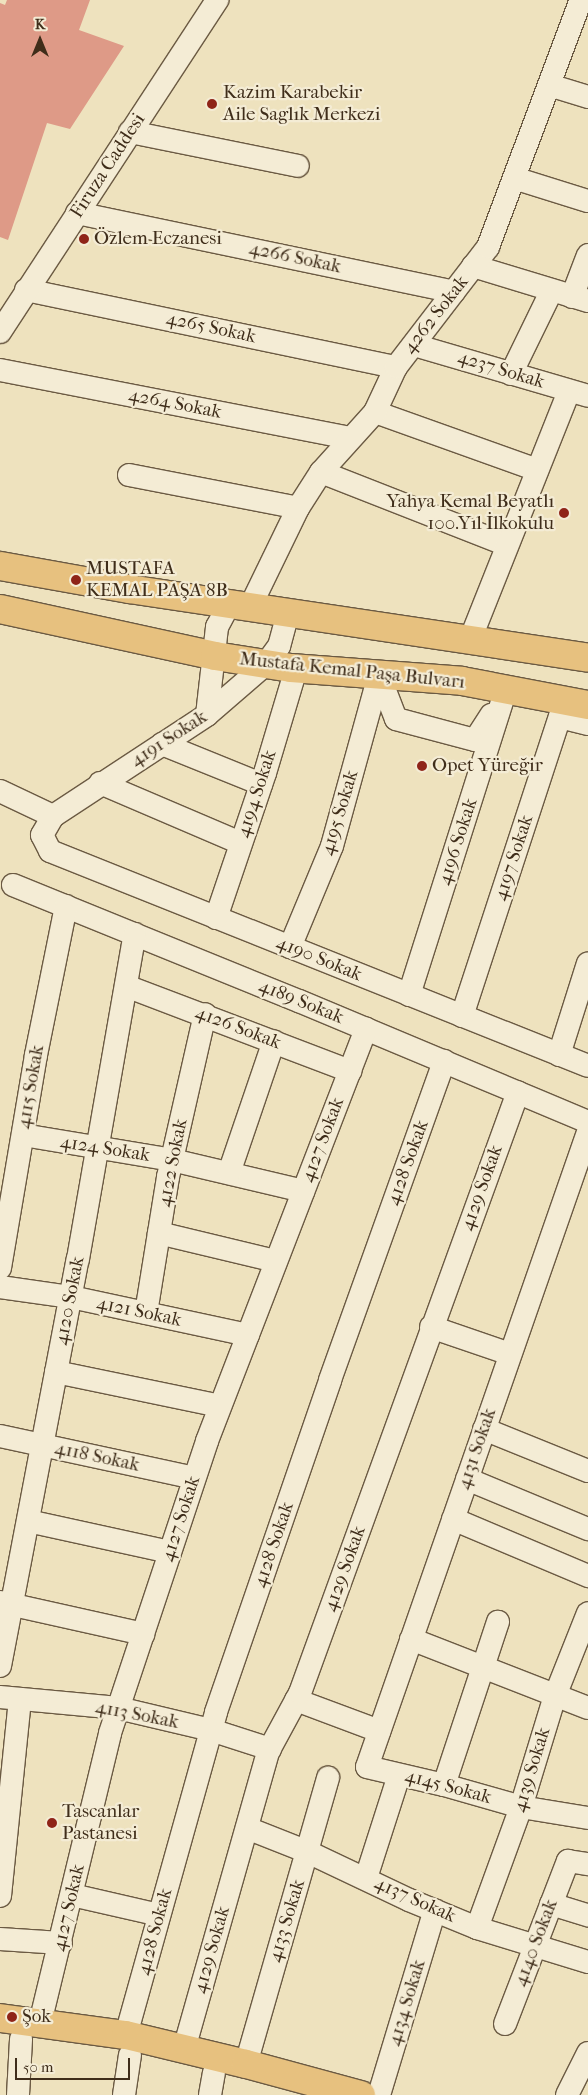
<!DOCTYPE html>
<html>
<head>
<meta charset="utf-8">
<style>
	body { margin:0 }
	#map { position:relative; width:588px; height:2095px; overflow:hidden; background:#eee2be; font-family:"IM FELL French Canon",serif }
	div>[style] { position:absolute }
	.building>* { inset:0; background:#de9a87 }
	.roads { filter:drop-shadow(1px 0 #6b5a43) drop-shadow(-1px 0 #6b5a43) drop-shadow(0 1px #6b5a43) drop-shadow(0 -1px #6b5a43) }
	.minor>* { height:22px; margin:-11px; padding:0 11px; transform-origin:11px; border-radius:11px; background:#f4ecd5 }
	.major>* { height:28px; margin:-14px; padding:0 14px; transform-origin:14px; border-radius:14px; background:#e7c17f }
	.dots>* { width:14px; height:14px; translate:-50% -50%; box-sizing:border-box; border:2px solid #f4ecd5; border-radius:50% }
	span { translate:-50% -50%; white-space:nowrap; text-align:center; line-height:1.15; -webkit-text-stroke:4.5px #f4ecd5; paint-order:stroke }
	.poi-label { font-size:19px; color:#3f2d1a }
	.left { translate:0 -50%; text-align:left }
	.right { translate:-100% -50%; text-align:right }
	.street-label { font-size:19px; color:#3f2d1a }
	.north { position:absolute; left:15px; top:15px; width:50px; height:50px; -webkit-text-stroke:4px #f4ecd5; paint-order:stroke; rotate:0deg; font-size:14px; font-weight:700; line-height:20px; text-align:center; color:#3f2d1a }
	.north::after { content:''; display:block; margin:auto; width:18px; height:22px; background:#3f2d1a; clip-path:polygon(50% 0,100% 100%,50% 72%,0 100%) }
	.scale { position:absolute; left:15px; top:2058px; width:115px; height:22px; box-sizing:border-box; border:2px solid #3f2d1a; border-top:0; padding-left:6px; font-size:15px; line-height:18px; white-space:nowrap; color:#3f2d1a; -webkit-text-stroke:4px #f4ecd5; paint-order:stroke }
</style>
</head>
<body>
<div id="map">
	<div class="building">
		<div style="clip-path:polygon(7px 0,90px 0,79px 30px,124px 46px,70px 129px,47px 123px,8px 240px,0 237px,0 3px,5px 5px)"></div>
	</div>
	<div class="roads">
		<div class="minor">
			<div style="left:549px;top:85px;width:41px;rotate:17.1deg"></div>
			<div style="left:130px;top:132px;width:171px;rotate:11.4deg"></div>
			<div style="left:514px;top:178px;width:77px;rotate:17.3deg"></div>
			<div style="left:77px;top:213px;width:385px;rotate:11.8deg"></div>
			<div style="left:473px;top:266px;width:120px;rotate:16.9deg"></div>
			<div style="left:26px;top:290px;width:378px;rotate:11.8deg"></div>
			<div style="left:572px;top:297px;width:45px;rotate:-69.1deg"></div>
			<div style="left:0;top:332px;width:397px;rotate:-56.8deg"></div>
			<div style="left:414px;top:345px;width:181px;rotate:16.3deg"></div>
			<div style="left:0;top:370px;width:357px;rotate:11deg"></div>
			<div style="left:511px;top:374px;width:93px;rotate:-64deg"></div>
			<div style="left:375px;top:412px;width:172px;rotate:19.7deg"></div>
			<div style="left:321px;top:472px;width:200px;rotate:21.4deg"></div>
			<div style="left:129px;top:475px;width:172px;rotate:11deg"></div>
			<div style="left:250px;top:607px;width:110px;rotate:-64.1deg"></div>
			<div style="left:298px;top:508px;width:43px;rotate:-57.4deg"></div>
			<div style="left:321px;top:472px;width:81px;rotate:-48deg"></div>
			<div style="left:375px;top:412px;width:50px;rotate:-65deg"></div>
			<div style="left:396px;top:367px;width:151px;rotate:-52.5deg"></div>
			<div style="left:488px;top:247px;width:264px;rotate:-69.4deg"></div>
			<div style="left:288px;top:613px;width:34px;rotate:105deg"></div>
			<div style="left:279px;top:646px;width:22px;rotate:126deg"></div>
			<div style="left:266px;top:664px;width:78px;rotate:139.2deg"></div>
			<div style="left:207px;top:715px;width:184px;rotate:146.7deg"></div>
			<div style="left:53px;top:816px;width:22px;rotate:120deg"></div>
			<div style="left:42px;top:835px;width:18px;rotate:63deg"></div>
			<div style="left:50px;top:851px;width:579px;rotate:21.78deg"></div>
			<div style="left:470px;top:640px;width:268px;rotate:-68.3deg"></div>
			<div style="left:379px;top:675px;width:47px;rotate:68.9deg"></div>
			<div style="left:396px;top:719px;width:82px;rotate:14.9deg"></div>
			<div style="left:475px;top:740px;width:30px;rotate:-57deg"></div>
			<div style="left:207px;top:715px;width:89px;rotate:-83.5deg"></div>
			<div style="left:217px;top:627px;width:26px;rotate:-62deg"></div>
			<div style="left:560px;top:717px;width:29px;rotate:14deg"></div>
			<div style="left:162px;top:744px;width:107px;rotate:22deg"></div>
			<div style="left:100px;top:783px;width:153px;rotate:23.1deg"></div>
			<div style="left:0;top:791px;width:59px;rotate:25.3deg"></div>
			<div style="left:13px;top:885px;width:309px;rotate:22.1deg"></div>
			<div style="left:299px;top:1001px;width:313px;rotate:22.7deg"></div>
			<div style="left:216px;top:918px;width:153px;rotate:-71.3deg"></div>
			<div style="left:265px;top:773px;width:109px;rotate:-73.4deg"></div>
			<div style="left:290px;top:947px;width:109px;rotate:-67.4deg"></div>
			<div style="left:332px;top:846px;width:177px;rotate:-74.6deg"></div>
			<div style="left:126px;top:986px;width:240px;rotate:20.8deg"></div>
			<div style="left:409px;top:995px;width:321px;rotate:-72.4deg"></div>
			<div style="left:462px;top:1016px;width:332px;rotate:-71.9deg"></div>
			<div style="left:559px;top:1055px;width:96px;rotate:-72.5deg"></div>
			<div style="left:588px;top:1132px;width:672px;rotate:109.19deg"></div>
			<div style="left:367px;top:1767px;width:79px;rotate:13.2deg"></div>
			<div style="left:444px;top:1785px;width:80px;rotate:15.9deg"></div>
			<div style="left:521px;top:1807px;width:68px;rotate:9.3deg"></div>
			<div style="left:23px;top:1135px;width:151px;rotate:9.5deg"></div>
			<div style="left:172px;top:1160px;width:135px;rotate:13.3deg"></div>
			<div style="left:229px;top:1173px;width:139px;rotate:-71.2deg"></div>
			<div style="left:159px;top:1233px;width:120px;rotate:13.5deg"></div>
			<div style="left:0;top:1268px;width:216px;rotate:-80.4deg"></div>
			<div style="left:36px;top:1055px;width:152px;rotate:-78.6deg"></div>
			<div style="left:0;top:1287px;width:72px;rotate:8deg"></div>
			<div style="left:71px;top:1297px;width:181px;rotate:12.1deg"></div>
			<div style="left:146px;top:1313px;width:138px;rotate:-80.8deg"></div>
			<div style="left:168px;top:1177px;width:167px;rotate:-77.2deg"></div>
			<div style="left:431px;top:1327px;width:83px;rotate:18.9deg"></div>
			<div style="left:56px;top:1372px;width:167px;rotate:11.7deg"></div>
			<div style="left:484px;top:1429px;width:112px;rotate:22deg"></div>
			<div style="left:0;top:1436px;width:198px;rotate:12.2deg"></div>
			<div style="left:467px;top:1479px;width:131px;rotate:22.5deg"></div>
			<div style="left:453px;top:1519px;width:147px;rotate:22.9deg"></div>
			<div style="left:28px;top:1521px;width:145px;rotate:12.3deg"></div>
			<div style="left:0;top:1602px;width:147px;rotate:12.6deg"></div>
			<div style="left:411px;top:1639px;width:190px;rotate:21.3deg"></div>
			<div style="left:0;top:1666px;width:414px;rotate:-79.2deg"></div>
			<div style="left:78px;top:1259px;width:330px;rotate:-80.1deg"></div>
			<div style="left:0;top:1697px;width:119px;rotate:5.3deg"></div>
			<div style="left:118px;top:1708px;width:96px;rotate:13.3deg"></div>
			<div style="left:211px;top:1730px;width:62px;rotate:17.9deg"></div>
			<div style="left:296px;top:1700px;width:89px;rotate:20.5deg"></div>
			<div style="left:444px;top:1785px;width:172px;rotate:-71.7deg"></div>
			<div style="left:247px;top:1828px;width:66px;rotate:21.5deg"></div>
			<div style="left:308px;top:1852px;width:112px;rotate:25.4deg"></div>
			<div style="left:409px;top:1900px;width:74px;rotate:22.4deg"></div>
			<div style="left:477px;top:1928px;width:116px;rotate:17deg"></div>
			<div style="left:366px;top:1878px;width:108px;rotate:-72.2deg"></div>
			<div style="left:72px;top:1895px;width:89px;rotate:12.9deg"></div>
			<div style="left:0;top:1896px;width:198px;rotate:-84.2deg"></div>
			<div style="left:551px;top:1904px;width:39px;rotate:17deg"></div>
			<div style="left:477px;top:1928px;width:129px;rotate:-70deg"></div>
			<div style="left:521px;top:1807px;width:116px;rotate:-73deg"></div>
			<div style="left:555px;top:1696px;width:89px;rotate:-68.3deg"></div>
			<div style="left:0;top:1939px;width:61px;rotate:3.8deg"></div>
			<div style="left:40px;top:2023px;width:298px;rotate:-76.4deg"></div>
			<div style="left:110px;top:1733px;width:308px;rotate:-71.6deg"></div>
			<div style="left:207px;top:1441px;width:442px;rotate:-68.9deg"></div>
			<div style="left:505px;top:2024px;width:175px;rotate:-68.9deg"></div>
			<div style="left:568px;top:1861px;width:20px;rotate:9deg"></div>
			<div style="left:126px;top:2035px;width:335px;rotate:-74.4deg"></div>
			<div style="left:216px;top:1712px;width:351px;rotate:-71deg"></div>
			<div style="left:330px;top:1380px;width:339px;rotate:-70.3deg"></div>
			<div style="left:184px;top:2049px;width:309px;rotate:-74.2deg"></div>
			<div style="left:268px;top:1752px;width:67px;rotate:-61.5deg"></div>
			<div style="left:300px;top:1693px;width:639px;rotate:-70.06deg"></div>
			<div style="left:246px;top:2064px;width:298px;rotate:-74deg"></div>
			<div style="left:18px;top:2095px;width:56px;rotate:-86.9deg"></div>
			<div style="left:124px;top:2095px;width:40px;rotate:-81.5deg"></div>
			<div style="left:210px;top:2095px;width:22px;rotate:-80deg"></div>
			<div style="left:379px;top:2095px;width:193px;rotate:-73.2deg"></div>
			<div style="left:567px;top:2095px;width:47px;rotate:-63.4deg"></div>
		</div>
		<div class="major">
			<div style="left:0;top:566px;width:131px;rotate:10.1deg"></div>
			<div style="left:129px;top:589px;width:464px;rotate:8.5deg"></div>
			<div style="left:0;top:609px;width:220px;rotate:12.3deg"></div>
			<div style="left:215px;top:656px;width:77px;rotate:9deg"></div>
			<div style="left:291px;top:668px;width:171px;rotate:4.3deg"></div>
			<div style="left:462px;top:681px;width:128px;rotate:10.8deg"></div>
			<div style="left:0;top:2018px;width:127px;rotate:7.7deg"></div>
			<div style="left:126px;top:2035px;width:123px;rotate:13.6deg"></div>
			<div style="left:246px;top:2064px;width:119px;rotate:15.1deg"></div>
		</div>
	</div>
	<div class="dots">
		<div style="left:212px;top:104px;background:#8f2418"></div>
		<div style="left:84px;top:239px;background:#8f2418"></div>
		<div style="left:564px;top:513px;background:#8f2418"></div>
		<div style="left:76px;top:580px;background:#8f2418"></div>
		<div style="left:422px;top:766px;background:#8f2418"></div>
		<div style="left:52px;top:1823px;background:#8f2418"></div>
		<div style="left:12px;top:2017px;background:#8f2418"></div>
	</div>
	<div class="poi-label">
		<span class="left" style="left:223px;top:104px">Kazim Karabekir<br>Aile Saglık Merkezi</span>
		<span class="left" style="left:94px;top:239px">Özlem Eczanesi</span>
		<span class="right" style="left:554px;top:513px">Yahya Kemal Beyatlı<br>100.Yıl İlkokulu</span>
		<span class="left" style="left:86px;top:580px">MUSTAFA<br>KEMAL PAŞA 8B</span>
		<span class="left" style="left:432px;top:766px">Opet Yüreğir</span>
		<span class="left" style="left:62px;top:1823px">Tascanlar<br>Pastanesi</span>
		<span class="left" style="left:22px;top:2017px">Şok</span>
	</div>
	<div class="street-label">
		<span style="left:108px;top:166px;rotate:-57deg">Firuza Caddesi</span>
		<span style="left:295px;top:258px;rotate:12deg">4266 Sokak</span>
		<span style="left:436px;top:315px;rotate:-52deg">4262 Sokak</span>
		<span style="left:211px;top:328px;rotate:12deg">4265 Sokak</span>
		<span style="left:501px;top:370px;rotate:17deg">4237 Sokak</span>
		<span style="left:175px;top:404px;rotate:11deg">4264 Sokak</span>
		<span style="left:352px;top:671px;rotate:6deg">Mustafa Kemal Paşa Bulvarı</span>
		<span style="left:169px;top:739px;rotate:-33deg">4191 Sokak</span>
		<span style="left:257px;top:794px;rotate:-72deg">4194 Sokak</span>
		<span style="left:340px;top:813px;rotate:-73deg">4195 Sokak</span>
		<span style="left:458px;top:842px;rotate:-72deg">4196 Sokak</span>
		<span style="left:514px;top:858px;rotate:-72deg">4197 Sokak</span>
		<span style="left:319px;top:959px;rotate:22deg">4190 Sokak</span>
		<span style="left:301px;top:1002px;rotate:22deg">4189 Sokak</span>
		<span style="left:238px;top:1028px;rotate:21deg">4126 Sokak</span>
		<span style="left:31px;top:1087px;rotate:-80deg">4115 Sokak</span>
		<span style="left:323px;top:1140px;rotate:-69deg">4127 Sokak</span>
		<span style="left:105px;top:1149px;rotate:9deg">4124 Sokak</span>
		<span style="left:173px;top:1163px;rotate:-79deg">4122 Sokak</span>
		<span style="left:408px;top:1163px;rotate:-70deg">4128 Sokak</span>
		<span style="left:482px;top:1188px;rotate:-70deg">4129 Sokak</span>
		<span style="left:70px;top:1301px;rotate:-79deg">4120 Sokak</span>
		<span style="left:139px;top:1312px;rotate:12deg">4121 Sokak</span>
		<span style="left:477px;top:1449px;rotate:-71deg">4131 Sokak</span>
		<span style="left:97px;top:1457px;rotate:12deg">4118 Sokak</span>
		<span style="left:181px;top:1519px;rotate:-72deg">4127 Sokak</span>
		<span style="left:274px;top:1545px;rotate:-71deg">4128 Sokak</span>
		<span style="left:345px;top:1569px;rotate:-70deg">4129 Sokak</span>
		<span style="left:137px;top:1715px;rotate:11deg">4113 Sokak</span>
		<span style="left:532px;top:1770px;rotate:-73deg">4139 Sokak</span>
		<span style="left:448px;top:1787px;rotate:15deg">4145 Sokak</span>
		<span style="left:415px;top:1900px;rotate:24deg">4137 Sokak</span>
		<span style="left:69px;top:1908px;rotate:-77deg">4127 Sokak</span>
		<span style="left:287px;top:1921px;rotate:-73deg">4133 Sokak</span>
		<span style="left:155px;top:1932px;rotate:-75deg">4128 Sokak</span>
		<span style="left:536px;top:1943px;rotate:-69deg">4140 Sokak</span>
		<span style="left:212px;top:1950px;rotate:-74deg">4129 Sokak</span>
		<span style="left:407px;top:2003px;rotate:-73deg">4134 Sokak</span>
	</div>
	<div class="north">K</div>
	<div class="scale">50 m</div>
</div>
</body>
</html>
